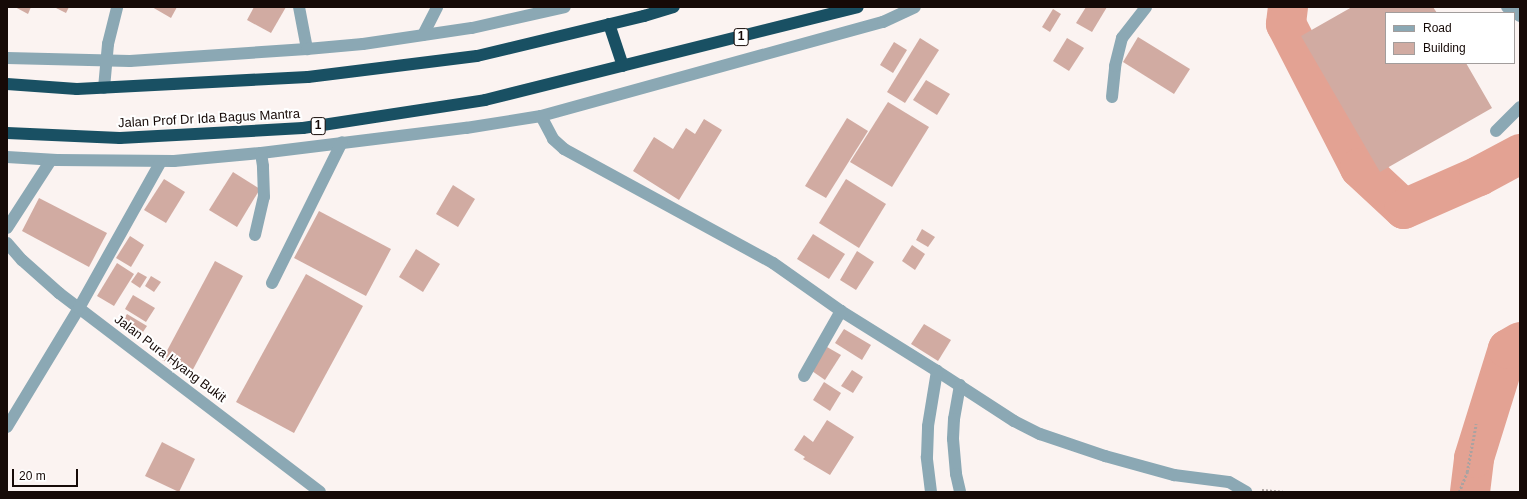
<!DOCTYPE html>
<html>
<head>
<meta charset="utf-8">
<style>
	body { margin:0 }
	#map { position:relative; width:1527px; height:499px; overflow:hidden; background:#fbf3f1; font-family:Arial,sans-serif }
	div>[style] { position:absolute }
	.river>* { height:40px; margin:-20px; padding:0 20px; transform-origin:20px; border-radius:20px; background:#e3a293 }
	.building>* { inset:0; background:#d1aba2 }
	.path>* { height:2.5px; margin-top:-1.25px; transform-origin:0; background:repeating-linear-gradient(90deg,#aba2a0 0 2px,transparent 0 4px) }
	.minor>* { height:12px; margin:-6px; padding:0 6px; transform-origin:6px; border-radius:6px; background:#8ba8b4 }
	.highway>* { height:12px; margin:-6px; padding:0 6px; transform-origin:6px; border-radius:6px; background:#195063 }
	span { translate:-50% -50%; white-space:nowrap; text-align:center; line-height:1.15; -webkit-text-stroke:4px #fff; paint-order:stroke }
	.shield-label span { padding:1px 3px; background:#fff; border:1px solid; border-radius:3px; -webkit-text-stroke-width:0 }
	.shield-label { font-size:12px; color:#160a07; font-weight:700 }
	.street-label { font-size:13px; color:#160a07 }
	.frame { position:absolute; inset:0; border:8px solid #160a07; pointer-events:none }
	.legend { position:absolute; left:1385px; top:12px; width:130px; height:52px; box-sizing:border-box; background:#fff; border:1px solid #a29d9c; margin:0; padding:5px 7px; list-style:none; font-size:12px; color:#160a07 }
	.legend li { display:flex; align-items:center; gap:8px; height:20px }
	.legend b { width:20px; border:1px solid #a29d9c }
	.scale { position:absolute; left:12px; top:469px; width:66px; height:18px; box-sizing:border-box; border:2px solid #160a07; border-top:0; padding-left:5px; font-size:12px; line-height:14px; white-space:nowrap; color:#160a07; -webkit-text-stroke:3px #fff; paint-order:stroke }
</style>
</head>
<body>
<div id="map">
	<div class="river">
		<div style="left:1288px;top:7px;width:17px;rotate:97deg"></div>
		<div style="left:1286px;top:24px;width:162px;rotate:62.8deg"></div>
		<div style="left:1360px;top:168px;width:60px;rotate:43deg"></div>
		<div style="left:1404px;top:209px;width:82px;rotate:-23.7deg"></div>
		<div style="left:1479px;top:176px;width:47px;rotate:-28.2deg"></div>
		<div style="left:1470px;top:492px;width:34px;rotate:-83deg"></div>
		<div style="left:1474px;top:458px;width:114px;rotate:-72.7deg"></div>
		<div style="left:1508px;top:349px;width:14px;rotate:-30deg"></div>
	</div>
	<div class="building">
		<div style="clip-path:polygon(15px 7px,31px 7px,28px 14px)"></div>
		<div style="clip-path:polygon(54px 7px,69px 7px,66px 13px)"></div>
		<div style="clip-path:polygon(152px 7px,177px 7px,171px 18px)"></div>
		<div style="clip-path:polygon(254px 7px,286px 7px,271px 33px,247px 20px)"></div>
		<div style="clip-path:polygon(1086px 7px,1107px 7px,1092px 32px,1076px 23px)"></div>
		<div style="clip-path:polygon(1352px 7px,1433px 7px,1437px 13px,1386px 13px,1386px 63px,1466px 63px,1492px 108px,1380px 172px,1301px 36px)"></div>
		<div style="clip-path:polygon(1053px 9px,1061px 14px,1050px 32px,1042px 27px)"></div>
		<div style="clip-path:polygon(1138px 37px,1190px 69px,1174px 94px,1123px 62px)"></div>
		<div style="clip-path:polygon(920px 38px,939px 50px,905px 103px,887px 92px)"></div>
		<div style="clip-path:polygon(1067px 38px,1084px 48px,1069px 71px,1053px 61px)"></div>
		<div style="clip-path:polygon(894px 42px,907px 50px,893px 73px,880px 65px)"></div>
		<div style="clip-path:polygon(926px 80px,950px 94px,937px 115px,913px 100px)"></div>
		<div style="clip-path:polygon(888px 102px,929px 127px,892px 187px,850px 162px)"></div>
		<div style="clip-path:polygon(847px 118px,868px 131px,826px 198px,805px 186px)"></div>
		<div style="clip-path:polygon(704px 119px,722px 130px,679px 200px,633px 171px,654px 137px,673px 149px,686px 128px,695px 134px)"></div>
		<div style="clip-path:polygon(233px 172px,260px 189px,237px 227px,209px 210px)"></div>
		<div style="clip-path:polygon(164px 179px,185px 192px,166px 223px,144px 210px)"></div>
		<div style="clip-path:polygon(846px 179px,886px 204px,859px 248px,819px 223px)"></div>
		<div style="clip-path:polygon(453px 185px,475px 199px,458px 227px,436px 214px)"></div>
		<div style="clip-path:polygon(39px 198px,107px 233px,89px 267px,22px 231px)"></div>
		<div style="clip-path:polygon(319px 211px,391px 249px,366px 296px,294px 258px)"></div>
		<div style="clip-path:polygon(922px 229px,935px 237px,928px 247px,916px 240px)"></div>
		<div style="clip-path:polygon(813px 234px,845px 254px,829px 279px,797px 259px)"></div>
		<div style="clip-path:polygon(130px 236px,144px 245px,131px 267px,116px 258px)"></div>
		<div style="clip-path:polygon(912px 245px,925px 254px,915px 270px,902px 261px)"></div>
		<div style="clip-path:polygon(416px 249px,440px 264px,423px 292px,399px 277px)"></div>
		<div style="clip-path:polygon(857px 251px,874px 262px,856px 290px,840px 280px)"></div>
		<div style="clip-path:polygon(215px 261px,243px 276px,190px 375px,162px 360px)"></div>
		<div style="clip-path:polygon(117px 263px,134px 274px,114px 306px,97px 296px)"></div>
		<div style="clip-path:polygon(138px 272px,147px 277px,140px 288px,131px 282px)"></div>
		<div style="clip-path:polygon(306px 274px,363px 306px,294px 433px,236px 402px)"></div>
		<div style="clip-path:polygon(151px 276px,161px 282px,154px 292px,145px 286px)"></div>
		<div style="clip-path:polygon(133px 295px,155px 308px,146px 322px,125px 309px)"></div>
		<div style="clip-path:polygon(127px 314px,147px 326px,138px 339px,119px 327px)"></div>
		<div style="clip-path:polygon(924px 324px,951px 340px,938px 361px,911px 344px)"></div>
		<div style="clip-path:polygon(844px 329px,871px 345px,862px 360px,835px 343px)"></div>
		<div style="clip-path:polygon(827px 347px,841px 355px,825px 380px,812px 371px)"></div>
		<div style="clip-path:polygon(852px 370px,863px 377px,853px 393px,841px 386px)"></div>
		<div style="clip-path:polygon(824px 382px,841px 393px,830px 411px,813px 400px)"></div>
		<div style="clip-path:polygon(827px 420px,854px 437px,830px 475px,803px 459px,805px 457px,794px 450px,804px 435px,813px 442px)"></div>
		<div style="clip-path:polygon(162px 442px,195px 459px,179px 492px,145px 476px)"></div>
	</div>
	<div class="path">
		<div style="left:1262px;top:490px;width:21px;rotate:5deg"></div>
		<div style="left:1459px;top:492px;width:22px;rotate:-68deg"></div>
		<div style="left:1467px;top:472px;width:49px;rotate:-79.4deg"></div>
	</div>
	<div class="minor">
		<div style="left:299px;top:7px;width:43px;rotate:79.2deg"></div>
		<div style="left:1507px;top:7px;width:16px;rotate:35deg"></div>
		<div style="left:423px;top:35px;width:31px;rotate:-63deg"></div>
		<div style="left:7px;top:58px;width:123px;rotate:1.4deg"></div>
		<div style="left:130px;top:61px;width:177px;rotate:-3.9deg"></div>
		<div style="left:307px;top:49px;width:56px;rotate:-5.1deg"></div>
		<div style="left:363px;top:44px;width:110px;rotate:-8.4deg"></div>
		<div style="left:472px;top:28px;width:95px;rotate:-12.7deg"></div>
		<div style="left:104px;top:88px;width:44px;rotate:-84.8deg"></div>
		<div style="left:108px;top:44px;width:38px;rotate:-76deg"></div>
		<div style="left:1112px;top:97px;width:31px;rotate:-84deg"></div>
		<div style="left:1115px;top:66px;width:29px;rotate:-76deg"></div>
		<div style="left:1122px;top:38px;width:39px;rotate:-52deg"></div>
		<div style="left:541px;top:116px;width:26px;rotate:62deg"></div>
		<div style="left:553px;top:139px;width:15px;rotate:42deg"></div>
		<div style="left:564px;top:149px;width:238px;rotate:28.6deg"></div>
		<div style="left:773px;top:263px;width:83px;rotate:35.2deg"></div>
		<div style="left:841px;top:311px;width:113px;rotate:32deg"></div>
		<div style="left:937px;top:371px;width:92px;rotate:33deg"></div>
		<div style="left:1014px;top:421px;width:29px;rotate:27deg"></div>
		<div style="left:1040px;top:434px;width:69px;rotate:18.7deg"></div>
		<div style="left:1105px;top:456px;width:72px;rotate:15.4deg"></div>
		<div style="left:1174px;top:475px;width:55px;rotate:7.3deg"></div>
		<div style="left:1229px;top:482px;width:20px;rotate:30deg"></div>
		<div style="left:1496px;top:131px;width:34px;rotate:-45deg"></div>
		<div style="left:7px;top:157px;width:50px;rotate:3.4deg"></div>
		<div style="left:57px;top:160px;width:117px;rotate:0.5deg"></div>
		<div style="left:174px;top:161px;width:87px;rotate:-5.3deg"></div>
		<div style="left:261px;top:153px;width:207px;rotate:-7deg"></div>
		<div style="left:466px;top:128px;width:76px;rotate:-9.1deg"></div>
		<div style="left:541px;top:116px;width:355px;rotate:-15.4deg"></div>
		<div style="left:883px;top:22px;width:35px;rotate:-25deg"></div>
		<div style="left:7px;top:228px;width:81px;rotate:-57.1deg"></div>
		<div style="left:255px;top:235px;width:39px;rotate:-77deg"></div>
		<div style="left:264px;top:197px;width:31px;rotate:-92deg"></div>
		<div style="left:263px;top:166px;width:13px;rotate:-99deg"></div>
		<div style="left:7px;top:243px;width:23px;rotate:49deg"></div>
		<div style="left:22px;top:260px;width:50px;rotate:41.7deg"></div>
		<div style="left:59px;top:293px;width:328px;rotate:37.3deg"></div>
		<div style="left:272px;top:283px;width:157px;rotate:-63.6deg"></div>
		<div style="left:804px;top:376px;width:75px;rotate:-60.4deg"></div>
		<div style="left:960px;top:385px;width:35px;rotate:100deg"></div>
		<div style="left:954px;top:419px;width:20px;rotate:93deg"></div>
		<div style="left:953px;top:439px;width:35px;rotate:85deg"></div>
		<div style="left:956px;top:474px;width:18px;rotate:77deg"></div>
		<div style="left:7px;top:427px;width:139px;rotate:-58.8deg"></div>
		<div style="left:79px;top:308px;width:168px;rotate:-60.8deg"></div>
		<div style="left:931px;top:492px;width:35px;rotate:-97deg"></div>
		<div style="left:927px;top:457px;width:31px;rotate:-88deg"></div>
		<div style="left:928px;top:426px;width:56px;rotate:-80.7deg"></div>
	</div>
	<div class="highway">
		<div style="left:609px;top:24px;width:44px;rotate:71.6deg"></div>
		<div style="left:7px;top:84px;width:70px;rotate:4.1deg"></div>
		<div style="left:77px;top:89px;width:231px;rotate:-3deg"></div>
		<div style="left:308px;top:77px;width:170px;rotate:-7.1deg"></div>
		<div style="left:477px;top:56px;width:172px;rotate:-13.5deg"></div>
		<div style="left:644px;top:16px;width:31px;rotate:-17deg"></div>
		<div style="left:7px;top:133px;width:113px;rotate:2.5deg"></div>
		<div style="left:120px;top:138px;width:183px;rotate:-3.1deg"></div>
		<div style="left:303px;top:128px;width:184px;rotate:-8.7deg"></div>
		<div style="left:485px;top:100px;width:384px;rotate:-14deg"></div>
	</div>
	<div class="shield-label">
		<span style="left:741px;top:37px">1</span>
		<span style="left:318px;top:126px">1</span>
	</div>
	<div class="street-label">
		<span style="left:209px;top:119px;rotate:-3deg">Jalan Prof Dr Ida Bagus Mantra</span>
		<span style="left:170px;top:359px;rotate:37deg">Jalan Pura Hyang Bukit</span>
	</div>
	<div class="frame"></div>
	<ul class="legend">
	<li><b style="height:5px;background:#8ba8b4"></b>Road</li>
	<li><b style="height:11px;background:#d1aba2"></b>Building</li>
	</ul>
	<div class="scale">20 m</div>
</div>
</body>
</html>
